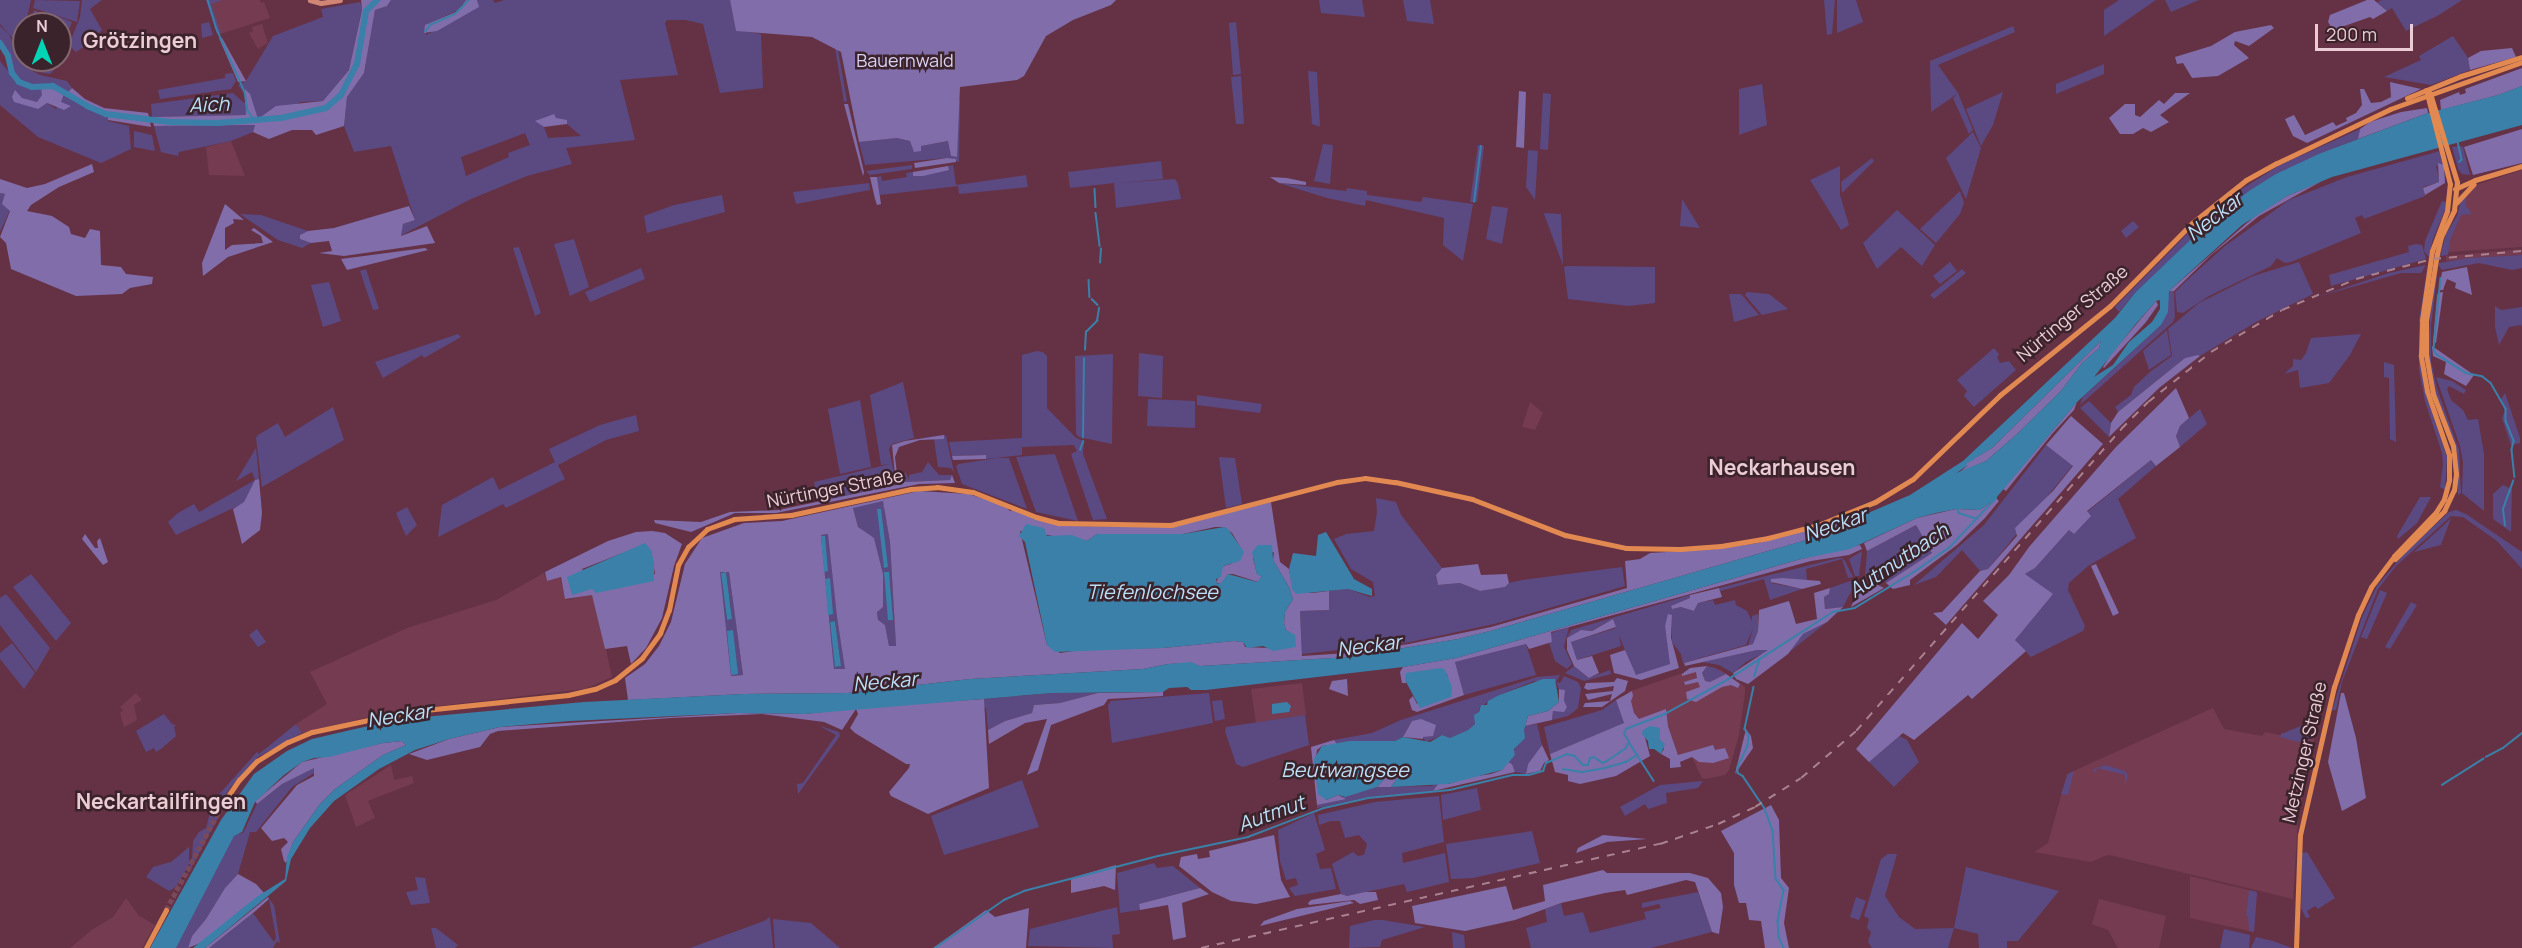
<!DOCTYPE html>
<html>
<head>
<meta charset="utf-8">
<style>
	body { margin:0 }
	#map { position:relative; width:2522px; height:948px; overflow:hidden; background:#653245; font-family:Manrope,sans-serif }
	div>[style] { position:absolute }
	.built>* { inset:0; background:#753b50 }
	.green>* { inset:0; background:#5b4982 }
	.forest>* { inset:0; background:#806daa }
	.water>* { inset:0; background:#3a80a9 }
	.stream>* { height:1.5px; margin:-0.75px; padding:0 0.75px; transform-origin:0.75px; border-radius:0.75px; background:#3a80a9 }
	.river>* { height:6px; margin:-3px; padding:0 3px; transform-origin:3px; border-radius:3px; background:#3a80a9 }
	.primary-tunnel>* { height:5px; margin-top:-2.5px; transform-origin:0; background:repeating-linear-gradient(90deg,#79495a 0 5px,transparent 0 7.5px) }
	.secondary>* { height:4.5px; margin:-2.25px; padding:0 2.25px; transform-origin:2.25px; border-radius:2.25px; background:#d18675 }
	.primary>* { height:5px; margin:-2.5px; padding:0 2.5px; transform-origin:2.5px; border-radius:2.5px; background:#e28952 }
	.rail>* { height:1.5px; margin-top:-0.75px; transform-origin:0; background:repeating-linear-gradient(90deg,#aa818f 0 8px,transparent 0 16px) }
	span { translate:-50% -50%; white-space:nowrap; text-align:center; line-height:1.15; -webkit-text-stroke:5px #3b232b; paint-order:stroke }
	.park-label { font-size:18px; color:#dad1f4 }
	.street-label { font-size:18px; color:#ebcbd4 }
	.water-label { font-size:20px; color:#bcdff7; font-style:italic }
	.quarter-label { font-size:21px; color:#ebcbd4; font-weight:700 }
	.north { position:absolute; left:12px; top:12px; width:60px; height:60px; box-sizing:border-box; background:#3b232b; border:2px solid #81666f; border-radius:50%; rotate:0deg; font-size:16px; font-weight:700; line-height:24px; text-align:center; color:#ebcbd4 }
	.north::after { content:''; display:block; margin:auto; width:21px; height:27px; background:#01d5b6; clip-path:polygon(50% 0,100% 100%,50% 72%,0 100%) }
	.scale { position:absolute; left:2315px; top:24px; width:98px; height:27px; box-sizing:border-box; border:3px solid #ebcbd4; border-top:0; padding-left:8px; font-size:18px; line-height:21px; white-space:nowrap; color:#ebcbd4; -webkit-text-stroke:4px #3b232b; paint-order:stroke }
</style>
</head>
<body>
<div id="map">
	<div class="built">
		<div style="clip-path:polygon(209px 0,260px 0,261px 3px,264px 2px,270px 18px,220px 34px)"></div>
		<div style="clip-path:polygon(262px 24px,268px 43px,258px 49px,249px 33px,253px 31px,252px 27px)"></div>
		<div style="clip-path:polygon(231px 141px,245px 176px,209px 175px,206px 147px)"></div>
		<div style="clip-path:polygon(2522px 170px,2522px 247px,2448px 252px,2449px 241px,2458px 222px,2462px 200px,2467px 193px,2479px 184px)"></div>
		<div style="clip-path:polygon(2522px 249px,2522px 255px,2446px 261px,2446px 256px)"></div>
		<div style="clip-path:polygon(1530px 402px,1543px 413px,1535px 430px,1522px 427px)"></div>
		<div style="clip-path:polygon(544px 573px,547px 581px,560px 577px,566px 600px,594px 594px,612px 677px,585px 689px,394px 711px,302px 733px,296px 724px,327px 704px,310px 672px,407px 628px,496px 600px)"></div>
		<div style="clip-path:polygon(1710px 667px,1721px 670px,1745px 687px,1745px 693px,1739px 735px,1729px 770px,1725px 775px,1705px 779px,1702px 778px,1692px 757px,1680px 760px,1663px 711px,1639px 720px,1633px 713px,1628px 692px,1697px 668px)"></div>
		<div style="clip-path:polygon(1302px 683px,1306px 715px,1256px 723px,1251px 689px)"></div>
		<div style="clip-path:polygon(136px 693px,142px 700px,134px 705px,137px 720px,124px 727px,120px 713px,123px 710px,120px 707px)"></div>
		<div style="clip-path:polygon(2213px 708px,2224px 729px,2262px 736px,2265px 732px,2279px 735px,2318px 720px,2298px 820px,2293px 899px,2114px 856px,2107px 855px,2091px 862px,2034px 852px,2048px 843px,2067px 774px)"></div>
		<div style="clip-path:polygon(391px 765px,394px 780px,412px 776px,414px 783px,368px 801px,375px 818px,356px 827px,345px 795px)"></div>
		<div style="clip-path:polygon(2190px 876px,2257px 892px,2254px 932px,2190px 918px)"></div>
		<div style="clip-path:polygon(126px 898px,139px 916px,155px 925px,142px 948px,70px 948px,93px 929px,113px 917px)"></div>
		<div style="clip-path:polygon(2099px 899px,2166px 916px,2159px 948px,2118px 948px,2108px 930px,2092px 924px)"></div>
	</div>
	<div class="green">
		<div style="clip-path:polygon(0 0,31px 0,24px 32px,17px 43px,0 24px)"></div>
		<div style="clip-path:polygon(35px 0,80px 1px,77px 22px,33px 8px)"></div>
		<div style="clip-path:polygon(82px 0,102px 0,90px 9px,102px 30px,96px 36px,90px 33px,85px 46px,76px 52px,69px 45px,80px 17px)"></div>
		<div style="clip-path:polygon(206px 0,222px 0,211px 4px,221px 33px,217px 34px)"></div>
		<div style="clip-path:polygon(evenodd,391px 0,466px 0,458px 10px,426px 25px,426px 35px,478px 7px,477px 0,493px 0,495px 3px,504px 0,730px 0,736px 30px,761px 34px,763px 88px,720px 93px,703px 24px,686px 20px,667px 20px,665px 23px,678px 75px,620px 80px,635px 140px,566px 148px,572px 164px,527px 176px,471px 199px,400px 236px,403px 224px,415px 220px,391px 146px,354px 152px,344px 126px,347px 97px,364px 73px,375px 10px,387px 6px,391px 0,567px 120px,567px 124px,581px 136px,548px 138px,544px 127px,536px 121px,567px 120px,391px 0,525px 133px,530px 145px,508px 153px,509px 157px,466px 176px,461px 157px,525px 133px)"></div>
		<div style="clip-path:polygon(1319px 0,1362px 0,1365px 17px,1321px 13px)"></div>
		<div style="clip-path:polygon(1403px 0,1430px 0,1434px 24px,1407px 21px)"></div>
		<div style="clip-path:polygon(1824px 0,1835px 0,1832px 34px,1827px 35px)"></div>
		<div style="clip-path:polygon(1837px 0,1856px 0,1863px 22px,1837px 33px)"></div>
		<div style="clip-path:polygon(2119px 0,2156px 0,2104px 36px,2104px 10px)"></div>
		<div style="clip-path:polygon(2165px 0,2199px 0,2171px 12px)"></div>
		<div style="clip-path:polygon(2382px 0,2462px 0,2439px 15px,2406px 31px,2392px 8px,2387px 11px,2377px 2px)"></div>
		<div style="clip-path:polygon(360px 2px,362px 9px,349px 70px,323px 101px,301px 102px,258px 119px,245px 89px,243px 92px,238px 85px,246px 81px,273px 36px,323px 17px,321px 9px)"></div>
		<div style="clip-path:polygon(34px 10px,53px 19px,55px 15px,72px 22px,65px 40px,60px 38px,60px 24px,30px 24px)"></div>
		<div style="clip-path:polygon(209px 22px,213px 35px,202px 38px,201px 24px)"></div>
		<div style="clip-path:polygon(1236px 22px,1241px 74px,1233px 75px,1229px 23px)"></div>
		<div style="clip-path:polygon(0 26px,9px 34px,19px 58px,27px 68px,40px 75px,67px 81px,72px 88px,68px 92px,49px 84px,28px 84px,16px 77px,9px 53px,0 40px)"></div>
		<div style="clip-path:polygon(2013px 26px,2015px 32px,1938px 65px,1958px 93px,1973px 130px,1969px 134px,1953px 98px,1957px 94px,1931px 112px,1930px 61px)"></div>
		<div style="clip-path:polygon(2453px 36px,2468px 58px,2470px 70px,2431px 85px,2384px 77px,2421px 60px,2419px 56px)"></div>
		<div style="clip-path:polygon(835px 48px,838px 50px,847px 101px,844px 102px)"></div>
		<div style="clip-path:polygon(24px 57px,24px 60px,51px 63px,54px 70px,50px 74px,38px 72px,25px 63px,21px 58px)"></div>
		<div style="clip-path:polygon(0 61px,17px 82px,31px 88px,41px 88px,43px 95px,37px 102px,12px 97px,41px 105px,47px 103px,56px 109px,64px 94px,81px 105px,108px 116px,108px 121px,129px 126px,131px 149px,101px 163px,38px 137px,0 105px)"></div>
		<div style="clip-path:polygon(2104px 64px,2104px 74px,2056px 94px,2056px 84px)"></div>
		<div style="clip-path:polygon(1308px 71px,1317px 72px,1320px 127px,1312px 124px)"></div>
		<div style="clip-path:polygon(233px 73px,236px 81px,231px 89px,160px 99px,158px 90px,225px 78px,225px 74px)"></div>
		<div style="clip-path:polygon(1241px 76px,1244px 124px,1236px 124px,1231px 77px)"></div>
		<div style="clip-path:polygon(1762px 84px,1767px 125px,1739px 135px,1739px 89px)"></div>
		<div style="clip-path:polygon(2003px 92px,1993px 125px,1981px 146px,1966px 109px)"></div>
		<div style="clip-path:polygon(233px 93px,244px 103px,246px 101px,247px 115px,152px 117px,151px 104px)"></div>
		<div style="clip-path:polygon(1543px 93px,1551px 94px,1548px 150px,1540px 149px)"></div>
		<div style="clip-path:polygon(958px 100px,960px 101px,959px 162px,947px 158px,865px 165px,859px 142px,897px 138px,910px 141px,914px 151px,920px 146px,949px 141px,951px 156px,956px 157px)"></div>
		<div style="clip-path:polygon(256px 125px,253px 132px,231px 141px,179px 152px,178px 156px,161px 152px,154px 126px)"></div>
		<div style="clip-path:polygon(2360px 129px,2358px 139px,2321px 153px,2135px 293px,2119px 312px,2115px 307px,2196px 225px,2226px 199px,2280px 165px)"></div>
		<div style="clip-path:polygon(134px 131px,152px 135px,155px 151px,134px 147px)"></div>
		<div style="clip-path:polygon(1973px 132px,1981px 148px,1966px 199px,1946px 158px)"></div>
		<div style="clip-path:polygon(1323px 144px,1333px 145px,1330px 184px,1314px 181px)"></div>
		<div style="clip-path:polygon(1478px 145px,1484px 146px,1477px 202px,1470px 202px)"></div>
		<div style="clip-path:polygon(2460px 146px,2463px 147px,2470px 175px,2462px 174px,2458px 169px,2452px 147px)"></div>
		<div style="clip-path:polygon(1528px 150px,1538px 151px,1535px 200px,1526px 187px)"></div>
		<div style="clip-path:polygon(2440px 151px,2444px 165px,2436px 166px,2440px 182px,2423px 187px,2425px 196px,2364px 219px,2362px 215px,2355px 218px,2361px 233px,2291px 262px,2285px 263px,2277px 258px,2271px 266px,2209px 296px,2183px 313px,2177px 312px,2175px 292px,2184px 283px,2225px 246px,2289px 200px,2347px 177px)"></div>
		<div style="clip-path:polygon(1872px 158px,1874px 161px,1842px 193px,1841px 182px)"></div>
		<div style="clip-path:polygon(1161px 161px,1163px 179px,1117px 183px,1175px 179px,1178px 184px,1181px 199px,1116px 208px,1114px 183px,1070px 188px,1068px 172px)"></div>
		<div style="clip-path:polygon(912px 165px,912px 169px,870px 175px,866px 171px)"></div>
		<div style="clip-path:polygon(953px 165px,956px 185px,1026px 175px,1028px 187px,959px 194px,958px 186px,880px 195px,877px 177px,881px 176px,882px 181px,907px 177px,906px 173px,913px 172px,914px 176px,949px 169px,948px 166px)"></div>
		<div style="clip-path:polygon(1840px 166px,1840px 195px,1849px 225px,1841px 230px,1810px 180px)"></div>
		<div style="clip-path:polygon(869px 183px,870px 190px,796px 204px,793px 192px)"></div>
		<div style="clip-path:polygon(1279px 183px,1346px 191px,1347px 188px,1367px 191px,1367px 195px,1421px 202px,1423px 197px,1473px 204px,1463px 261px,1443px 245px,1444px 218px,1366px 200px,1365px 206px,1327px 198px)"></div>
		<div style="clip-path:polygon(1960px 191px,1964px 203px,1960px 214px,1936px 243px,1920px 229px)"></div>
		<div style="clip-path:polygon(0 193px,5px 194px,10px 210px,0 232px)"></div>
		<div style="clip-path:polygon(722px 195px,725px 212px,647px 233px,644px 216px,674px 205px)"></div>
		<div style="clip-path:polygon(2466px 197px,2466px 205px,2472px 214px,2461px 215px,2450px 241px,2448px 255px,2440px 256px,2446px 234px,2457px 216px,2461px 200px)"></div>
		<div style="clip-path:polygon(1682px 199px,1700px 228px,1680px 226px)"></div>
		<div style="clip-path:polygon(2442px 201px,2447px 202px,2445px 210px,2433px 239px,2429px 257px,2424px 251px,2425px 241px)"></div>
		<div style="clip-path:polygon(1492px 206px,1508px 208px,1502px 244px,1486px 239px)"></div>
		<div style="clip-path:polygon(1897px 210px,1935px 245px,1922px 266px,1901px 247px,1877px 269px,1863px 243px)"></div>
		<div style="clip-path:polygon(1545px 213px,1561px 214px,1563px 265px,1544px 214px)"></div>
		<div style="clip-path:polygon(240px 214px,261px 215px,308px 231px,300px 235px,300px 239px,311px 243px,302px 248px,278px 240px)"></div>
		<div style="clip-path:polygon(2133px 221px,2139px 227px,2126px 238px,2121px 231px)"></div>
		<div style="clip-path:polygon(574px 239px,589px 287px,570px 296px,554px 244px)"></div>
		<div style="clip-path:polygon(2416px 244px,2422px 245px,2426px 259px,2331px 286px,2329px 275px,2409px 252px,2408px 246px)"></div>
		<div style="clip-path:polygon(519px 247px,541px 313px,535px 316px,513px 248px)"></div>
		<div style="clip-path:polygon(2522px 255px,2522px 268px,2512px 270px,2479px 263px,2442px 270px,2439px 266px,2439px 263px,2469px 258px)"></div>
		<div style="clip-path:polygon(1950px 262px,1957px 271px,1940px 284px,1933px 276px)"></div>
		<div style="clip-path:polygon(2299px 262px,2313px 294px,2256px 322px,2200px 356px,2185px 358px,2118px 412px,2115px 407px,2131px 395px,2134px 387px,2151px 371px,2172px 356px,2168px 329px,2199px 303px,2253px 276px)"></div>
		<div style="clip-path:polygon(2426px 265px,2421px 273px,2401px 273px,2317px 297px,2389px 273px)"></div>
		<div style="clip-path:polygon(2428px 265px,2420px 358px,2425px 391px,2447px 457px,2445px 490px,2440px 487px,2443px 465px,2442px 453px,2425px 401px,2419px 369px,2419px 320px)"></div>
		<div style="clip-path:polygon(1567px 266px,1655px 267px,1655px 303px,1628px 306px,1568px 299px,1564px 267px)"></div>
		<div style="clip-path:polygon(2438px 267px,2431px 326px,2431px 361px,2437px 389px,2459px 450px,2461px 493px,2458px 495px,2457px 454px,2434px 392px,2428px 349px,2431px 303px)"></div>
		<div style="clip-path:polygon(641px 268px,645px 279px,590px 302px,585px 292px)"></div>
		<div style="clip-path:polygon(366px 269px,379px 309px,373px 310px,360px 271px)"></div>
		<div style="clip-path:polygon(1962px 269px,1966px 273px,1934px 299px,1930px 295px)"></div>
		<div style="clip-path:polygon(329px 282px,341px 321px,323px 327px,311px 285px)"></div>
		<div style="clip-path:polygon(2169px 291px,2174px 291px,2175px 317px,2173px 322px,2080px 405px,2083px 397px,2161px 325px)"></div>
		<div style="clip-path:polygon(1747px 292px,1769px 294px,1788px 309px,1762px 315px,1745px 295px)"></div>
		<div style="clip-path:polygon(1729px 294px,1741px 294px,1759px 315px,1734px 322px)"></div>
		<div style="clip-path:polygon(2495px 306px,2501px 310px,2522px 307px,2522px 328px,2521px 325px,2509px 327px,2499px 345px,2495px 327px)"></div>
		<div style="clip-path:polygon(2167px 330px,2171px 355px,2149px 370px,2143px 351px)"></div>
		<div style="clip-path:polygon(458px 334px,461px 337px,424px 358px,422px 355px,383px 378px,375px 362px)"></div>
		<div style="clip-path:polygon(2361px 334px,2350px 355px,2329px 383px,2300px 388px,2298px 370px,2284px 374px,2293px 366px,2293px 359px,2301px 360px,2306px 353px,2311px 338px)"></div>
		<div style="clip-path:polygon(1994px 348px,1999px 354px,1997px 357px,2000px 363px,2009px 361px,2016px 370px,1974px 407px,1964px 396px,1967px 391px,1957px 380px)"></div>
		<div style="clip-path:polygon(1037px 351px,1043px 352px,1047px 356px,1047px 408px,1076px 438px,1084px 441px,1083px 454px,1107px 519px,1093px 520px,1071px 454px,1077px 451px,1074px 445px,1022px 447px,1022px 455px,986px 459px,985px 455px,952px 456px,949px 442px,1022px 438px,1022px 355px)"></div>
		<div style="clip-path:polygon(1139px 353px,1163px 356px,1162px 398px,1138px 396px)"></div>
		<div style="clip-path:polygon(1113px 354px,1112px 444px,1079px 437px,1076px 434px,1075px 356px)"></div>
		<div style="clip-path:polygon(2384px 362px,2394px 365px,2396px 442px,2390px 439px,2389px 378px,2384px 377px)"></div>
		<div style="clip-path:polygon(2436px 377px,2452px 381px,2466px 390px,2464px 394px,2449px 386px,2447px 389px,2451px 400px,2463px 410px,2468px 420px,2478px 419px,2484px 454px,2484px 511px,2462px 493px,2463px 462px,2460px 446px)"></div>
		<div style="clip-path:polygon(903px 382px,914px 438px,892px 444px,889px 449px,896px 484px,818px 502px,814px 482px,890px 464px,881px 465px,870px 395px)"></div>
		<div style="clip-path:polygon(2505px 393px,2520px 438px,2520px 443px,2511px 445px,2502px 418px,2506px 409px,2500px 401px)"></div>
		<div style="clip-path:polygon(1197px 395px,1262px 404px,1260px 413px,1197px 405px)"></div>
		<div style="clip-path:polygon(1148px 399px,1195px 401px,1195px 428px,1147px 426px)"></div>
		<div style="clip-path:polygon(860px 400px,871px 467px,840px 474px,828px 409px)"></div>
		<div style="clip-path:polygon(2089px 401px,2111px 423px,2109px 437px,2080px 408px)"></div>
		<div style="clip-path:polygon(333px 407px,344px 440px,262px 487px,256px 438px,258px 435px,278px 423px,285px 437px)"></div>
		<div style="clip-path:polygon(2200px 409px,2207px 424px,2180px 447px,2176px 436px,2180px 426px)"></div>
		<div style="clip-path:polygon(636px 415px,639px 431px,606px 440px,558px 465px,565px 479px,506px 508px,503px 504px,438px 537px,442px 505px,493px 477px,499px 490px,555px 462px,549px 449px,600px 425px)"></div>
		<div style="clip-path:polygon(945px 435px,946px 436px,954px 472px,951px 468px,938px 467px,934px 439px,944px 436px,921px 438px)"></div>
		<div style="clip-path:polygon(2046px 445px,2073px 465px,1988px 569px,1980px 571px,1962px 550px,1936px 577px,1914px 585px,1984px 525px)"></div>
		<div style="clip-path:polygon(256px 448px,259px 479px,255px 480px,244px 503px,176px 535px,168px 522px,178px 513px,194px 504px,199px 512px,255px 480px,252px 472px,236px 481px)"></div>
		<div style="clip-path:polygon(1055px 454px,1078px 521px,1036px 512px,1016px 457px)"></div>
		<div style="clip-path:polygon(1219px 457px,1235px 458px,1242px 504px,1226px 508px)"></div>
		<div style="clip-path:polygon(996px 458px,1009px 458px,1027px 509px,962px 484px,956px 466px,959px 464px)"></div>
		<div style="clip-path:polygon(2151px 460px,2156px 466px,2118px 499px,2136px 538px,2088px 566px,2069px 583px,2068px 590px,2085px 626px,2083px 631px,2031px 657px,2015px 640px,2030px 620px,2025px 574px,2035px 568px,2069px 530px,2074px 534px,2087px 512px)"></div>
		<div style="clip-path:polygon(928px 462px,939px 475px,952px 475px,950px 480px,906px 482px,897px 474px,906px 473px,909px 480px,909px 475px,922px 472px)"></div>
		<div style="clip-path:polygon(2503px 485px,2512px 489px,2511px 532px,2493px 519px,2493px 494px)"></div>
		<div style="clip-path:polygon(2420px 497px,2431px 497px,2417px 523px,2398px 539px,2397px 536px)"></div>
		<div style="clip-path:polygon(1376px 498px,1396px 502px,1401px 515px,1442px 568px,1436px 575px,1438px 585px,1460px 583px,1480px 591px,1505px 587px,1509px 583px,1522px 580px,1622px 567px,1625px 586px,1494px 624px,1410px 642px,1302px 654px,1300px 611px,1329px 610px,1329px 591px,1348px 589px,1370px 597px,1375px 596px,1373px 582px,1351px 569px,1334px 539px,1346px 534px,1374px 531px,1377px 512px)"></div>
		<div style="clip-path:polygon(883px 500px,890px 542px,896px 646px,889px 646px,885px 625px,878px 621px,877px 611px,883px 607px,883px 574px,874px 539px,858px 527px,853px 507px)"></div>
		<div style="clip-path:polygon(407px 507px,417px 525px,406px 536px,396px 513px)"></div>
		<div style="clip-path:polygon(2456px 510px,2466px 514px,2522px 552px,2522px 569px,2497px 541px,2463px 517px,2451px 516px,2396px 566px,2378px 589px,2342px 682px,2336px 710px,2332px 710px,2362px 617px,2377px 586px,2405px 553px,2449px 512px)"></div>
		<div style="clip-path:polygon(2451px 518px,2441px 545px,2414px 552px,2444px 525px)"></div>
		<div style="clip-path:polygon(1916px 525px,1932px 553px,1886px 583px,1882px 579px,1865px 577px,1867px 551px)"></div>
		<div style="clip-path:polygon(evenodd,829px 534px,837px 617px,846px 669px,834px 669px,821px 535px,829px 534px,835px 621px,841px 666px,836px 667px,830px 622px,835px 621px)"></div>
		<div style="clip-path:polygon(1862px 551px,1859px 576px,1855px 576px,1849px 559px)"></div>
		<div style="clip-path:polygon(1838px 558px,1842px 558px,1845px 561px,1853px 577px,1848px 578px,1842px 559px,1806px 569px,1807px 581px,1783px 578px,1771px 583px,1802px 589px,1770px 600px,1764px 579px,1720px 591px,1719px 588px)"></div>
		<div style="clip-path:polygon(evenodd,729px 571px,743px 675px,731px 676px,719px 572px,729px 571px,726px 572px,732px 619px,727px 620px,721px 573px,726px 572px)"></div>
		<div style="clip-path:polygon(31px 574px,71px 623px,56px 641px,13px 587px)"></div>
		<div style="clip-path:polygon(1853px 580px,1857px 580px,1843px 607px,1825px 609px,1824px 597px,1829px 594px,1830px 588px)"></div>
		<div style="clip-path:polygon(2380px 590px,2387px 593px,2367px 639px,2361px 637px)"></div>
		<div style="clip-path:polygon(6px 594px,50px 648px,36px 672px,0 625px,0 598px)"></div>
		<div style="clip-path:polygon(1690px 595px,1690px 598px,1671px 606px,1672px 609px,1681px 607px,1694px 611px,1698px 603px,1713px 600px,1715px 605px,1735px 600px,1736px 605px,1747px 611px,1752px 621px,1752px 616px,1758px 614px,1758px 631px,1753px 644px,1748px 646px,1753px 628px,1746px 645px,1683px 663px,1681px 654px,1672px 642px,1672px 615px,1665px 626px,1671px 664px,1640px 675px,1636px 675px,1632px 668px,1619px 635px,1621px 646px,1577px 660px,1571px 642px,1616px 628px,1613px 619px,1591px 631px,1581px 630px,1567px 638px,1571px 630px)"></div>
		<div style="clip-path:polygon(2411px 602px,2417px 605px,2390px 649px,2385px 647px)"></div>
		<div style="clip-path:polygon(1827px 622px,1788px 653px,1803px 634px)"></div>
		<div style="clip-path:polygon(1569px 627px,1564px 647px,1572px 664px,1567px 669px,1555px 661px,1549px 643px,1552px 642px,1551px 633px)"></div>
		<div style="clip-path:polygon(257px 629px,266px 642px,258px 647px,249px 635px)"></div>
		<div style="clip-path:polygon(12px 643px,35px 673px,24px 689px,0 659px,0 653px)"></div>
		<div style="clip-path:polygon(1526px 644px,1536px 675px,1464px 695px,1455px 662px)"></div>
		<div style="clip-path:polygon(1757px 650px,1770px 650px,1746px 662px,1733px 673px,1719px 665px,1702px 662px)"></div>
		<div style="clip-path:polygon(1574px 666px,1589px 678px,1610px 670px,1611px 674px,1584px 681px,1565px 673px)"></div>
		<div style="clip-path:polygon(1707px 666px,1715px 668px,1726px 674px,1710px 682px,1705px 681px,1702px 673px)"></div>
		<div style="clip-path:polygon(1560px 675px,1556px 682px,1560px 683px,1564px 676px,1578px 682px,1581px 688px,1578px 708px,1568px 716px,1552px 720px,1553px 711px,1564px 701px,1565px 690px,1559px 689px,1556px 682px,1534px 681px,1499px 695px,1480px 707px,1475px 724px,1468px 730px,1450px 738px,1442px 735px,1426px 742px,1412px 721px,1403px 737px,1395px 741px,1349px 741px,1337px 744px,1334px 740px,1372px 733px,1401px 720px,1537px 677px)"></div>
		<div style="clip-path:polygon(1052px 693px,1098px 693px,1060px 703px,1034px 705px,1032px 713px,1005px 721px,988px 730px,986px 708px,983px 707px,984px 699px)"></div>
		<div style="clip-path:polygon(1209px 693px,1213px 723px,1112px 743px,1108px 705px,1111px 701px)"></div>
		<div style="clip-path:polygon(1222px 700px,1225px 719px,1215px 721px,1212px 701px)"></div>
		<div style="clip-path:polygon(1616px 700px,1625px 723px,1550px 754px,1544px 727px,1602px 710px)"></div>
		<div style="clip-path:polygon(164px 714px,172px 724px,176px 725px,174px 727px,176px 736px,161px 749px,156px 752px,154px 748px,146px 752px,136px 731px)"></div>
		<div style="clip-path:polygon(1305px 715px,1309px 745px,1243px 767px,1236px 764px,1225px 731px,1226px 727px)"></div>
		<div style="clip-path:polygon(2318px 719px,2314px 733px,2310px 739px,2298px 742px,2280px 737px,2281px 734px)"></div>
		<div style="clip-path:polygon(296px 724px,302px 733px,258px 757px,231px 787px,222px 801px,226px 803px,186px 877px,192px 860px,193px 841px,199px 832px,206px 828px,213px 801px,257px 752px,259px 754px)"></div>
		<div style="clip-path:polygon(1537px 724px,1542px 745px,1528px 764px,1526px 774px,1515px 772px,1512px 764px,1508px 762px,1515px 755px,1514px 751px,1525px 726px)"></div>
		<div style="clip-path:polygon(820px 726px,839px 732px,840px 736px,798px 794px,797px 784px,803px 783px,836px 735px)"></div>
		<div style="clip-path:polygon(1899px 736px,1907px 740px,1919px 762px,1894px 787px,1869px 762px)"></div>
		<div style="clip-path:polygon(2105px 765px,2125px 771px,2128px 776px,2125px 786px,2125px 775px,2097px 768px,2096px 773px,2093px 771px,2094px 769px)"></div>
		<div style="clip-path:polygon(314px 767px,314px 773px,292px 787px,256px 832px,250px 832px,238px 874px,225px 888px,206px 919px,192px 936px,188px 948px,176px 948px,234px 835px,243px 833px,257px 804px,282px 784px)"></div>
		<div style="clip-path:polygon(2074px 771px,2068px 795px,2061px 794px,2068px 774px)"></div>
		<div style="clip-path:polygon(1022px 780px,1039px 827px,944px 855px,931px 816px)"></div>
		<div style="clip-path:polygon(1703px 781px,1698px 788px,1666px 793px,1667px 803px,1648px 809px,1645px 804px,1625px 816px,1620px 807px,1660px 785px)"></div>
		<div style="clip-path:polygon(1435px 783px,1438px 784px,1433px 791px,1370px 797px,1317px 808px,1317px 805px,1377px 787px,1432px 786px)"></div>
		<div style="clip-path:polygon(1477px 788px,1481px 810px,1443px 820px,1441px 795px)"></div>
		<div style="clip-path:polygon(1439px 796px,1444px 842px,1402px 853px,1403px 863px,1445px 853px,1449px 882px,1407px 892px,1404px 884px,1347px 896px,1341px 894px,1332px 864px,1353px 852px,1358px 856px,1364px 855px,1367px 844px,1359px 835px,1345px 838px,1340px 821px,1331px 821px,1319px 825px,1318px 815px,1375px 802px)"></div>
		<div style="clip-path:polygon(1314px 813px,1325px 850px,1316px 854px,1320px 869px,1331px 868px,1336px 889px,1295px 896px,1289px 888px,1298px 885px,1296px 878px,1286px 880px,1280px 861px,1278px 830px)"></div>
		<div style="clip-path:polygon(1532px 831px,1540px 863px,1473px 878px,1451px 879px,1446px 844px)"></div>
		<div style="clip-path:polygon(189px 847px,189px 864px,176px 887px,169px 891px,146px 877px,153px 867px,171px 862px)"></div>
		<div style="clip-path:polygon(2307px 852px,2335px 898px,2318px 909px,2315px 906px,2307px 911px,2310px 917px,2306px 918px,2301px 908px,2302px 853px)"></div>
		<div style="clip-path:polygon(1888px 854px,1897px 854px,1885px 896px,1899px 917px,1915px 929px,1954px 928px,1966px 867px,2059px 891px,2018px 941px,2007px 941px,2007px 948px,1979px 948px,1978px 934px,1954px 928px,1948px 948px,1872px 948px,1868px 942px,1871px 932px,1867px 928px,1869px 919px,1864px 916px,1881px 859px)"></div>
		<div style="clip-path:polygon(1154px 863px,1157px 868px,1173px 866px,1200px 888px,1139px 904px,1140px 910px,1120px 913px,1117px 873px)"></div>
		<div style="clip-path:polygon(415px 877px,425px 878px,430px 903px,411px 905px,406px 892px,418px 890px)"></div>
		<div style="clip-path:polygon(2249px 890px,2257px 892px,2254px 932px,2249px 931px,2248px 916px,2246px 916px)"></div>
		<div style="clip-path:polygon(1698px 892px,1712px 932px,1651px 948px,1531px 948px,1526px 928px,1547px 922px,1545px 909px,1561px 903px,1564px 916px,1583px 912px,1590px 933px,1646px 919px,1644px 912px,1661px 908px,1659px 904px,1642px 908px,1642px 903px)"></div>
		<div style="clip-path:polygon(1856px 897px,1866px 901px,1859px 920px,1850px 917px)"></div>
		<div style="clip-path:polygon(269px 899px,274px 905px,280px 943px,277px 941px,273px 948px,209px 948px,253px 913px,274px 942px,276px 937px)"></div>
		<div style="clip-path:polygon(1117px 907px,1120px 934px,1112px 935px,1113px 948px,1028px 946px,1030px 929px)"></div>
		<div style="clip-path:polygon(770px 917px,773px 948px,690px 948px,764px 921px)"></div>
		<div style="clip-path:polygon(773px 919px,811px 923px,840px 948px,775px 948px)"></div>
		<div style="clip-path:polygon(1374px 920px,1383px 920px,1425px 927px,1382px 940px,1380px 947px,1349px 948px,1350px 926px)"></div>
		<div style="clip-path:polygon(436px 928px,458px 945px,455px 948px,436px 948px,431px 928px)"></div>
		<div style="clip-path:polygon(2224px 929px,2250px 935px,2249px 948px,2220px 948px)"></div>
		<div style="clip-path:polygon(1452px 932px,1464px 935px,1465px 948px,1453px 948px)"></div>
		<div style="clip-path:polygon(2256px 937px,2273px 941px,2292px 948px,2251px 948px)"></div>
	</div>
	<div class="forest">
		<div style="clip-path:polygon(361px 0,391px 0,387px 6px,375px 10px,364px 73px,347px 97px,344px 126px,316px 135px,312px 130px,292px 130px,269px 139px,253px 132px,255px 125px,154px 126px,152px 117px,246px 115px,245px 89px,250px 94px,258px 119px,276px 106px,323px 101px,349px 70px,362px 10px)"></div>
		<div style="clip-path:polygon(466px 0,477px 0,479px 7px,437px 31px,424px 33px,425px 25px,458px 11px)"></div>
		<div style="clip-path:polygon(730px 0,1116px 0,1111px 5px,1073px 20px,1046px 36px,1024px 76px,1017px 80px,960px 87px,957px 157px,951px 156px,948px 141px,921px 146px,921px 151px,914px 152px,910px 141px,897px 138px,859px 142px,841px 52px,812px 37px,736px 31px)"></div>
		<div style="clip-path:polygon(2367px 0,2374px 0,2387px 11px,2373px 19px,2370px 17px,2333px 30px,2328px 22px,2330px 15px)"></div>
		<div style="clip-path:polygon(2271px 25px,2274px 28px,2249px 46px,2235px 41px,2234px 45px,2249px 58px,2218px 76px,2192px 78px,2183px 63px,2177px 64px,2175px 57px,2211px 46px,2235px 32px)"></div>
		<div style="clip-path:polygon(219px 38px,222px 38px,246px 81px,238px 82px)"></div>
		<div style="clip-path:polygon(2512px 48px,2516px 57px,2470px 70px,2468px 58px,2481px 51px)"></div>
		<div style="clip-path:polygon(2522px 68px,2522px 86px,2498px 95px,2441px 110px,2440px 100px,2459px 92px,2460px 95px,2466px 93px,2465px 89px)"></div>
		<div style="clip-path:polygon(2390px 82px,2421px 89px,2307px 143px,2293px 136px,2285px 119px,2294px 115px,2305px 135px,2333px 122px,2336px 126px,2347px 121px,2346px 118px,2356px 113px,2362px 105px,2360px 89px,2364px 89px,2371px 103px,2381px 102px,2391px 97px)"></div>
		<div style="clip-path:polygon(41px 88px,50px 88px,64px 94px,61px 102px,71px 106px,64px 110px,47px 103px,38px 109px,14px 102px,12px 97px,15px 90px,22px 98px,37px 102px,42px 95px)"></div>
		<div style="clip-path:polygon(72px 88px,85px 99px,104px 108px,148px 113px,149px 117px,114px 114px,93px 108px,68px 92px)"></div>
		<div style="clip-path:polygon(1519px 91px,1526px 92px,1524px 148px,1516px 147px)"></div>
		<div style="clip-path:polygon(2175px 93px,2190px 93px,2160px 115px,2169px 122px,2151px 132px,2143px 128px,2133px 134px,2120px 134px,2109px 118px,2125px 104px,2135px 104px,2135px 115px,2140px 117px,2159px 100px,2164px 104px)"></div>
		<div style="clip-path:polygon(844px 104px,848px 104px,864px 172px,863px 176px)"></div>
		<div style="clip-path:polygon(2427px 108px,2428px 113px,2358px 139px,2360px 129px,2370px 122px,2401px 112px)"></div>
		<div style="clip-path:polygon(554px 114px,556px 118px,567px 120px,567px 124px,544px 127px,535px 121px)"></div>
		<div style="clip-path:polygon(108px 116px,150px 122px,151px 127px,108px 120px)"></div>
		<div style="clip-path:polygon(2522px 129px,2522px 163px,2473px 175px,2464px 147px)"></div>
		<div style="clip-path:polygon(947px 158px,956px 159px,956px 162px,915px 168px,914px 163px)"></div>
		<div style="clip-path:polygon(2438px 163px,2444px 165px,2445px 183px,2425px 195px,2423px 188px,2439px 182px)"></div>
		<div style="clip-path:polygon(92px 164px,94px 172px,59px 187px,31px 205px,27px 211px,52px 216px,69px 227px,71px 234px,85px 238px,90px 229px,100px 231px,101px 265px,121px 267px,126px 274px,153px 277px,152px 284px,130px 288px,122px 294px,76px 296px,11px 269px,6px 243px,0 237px,10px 211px,2px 204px,5px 194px,0 193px,0 179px,27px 188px,45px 184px)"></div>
		<div style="clip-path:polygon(948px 166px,949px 170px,923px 176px,913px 176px,913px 172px)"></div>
		<div style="clip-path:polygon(870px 177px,877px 177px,881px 204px,877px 205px,875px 199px)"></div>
		<div style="clip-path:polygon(1270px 177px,1287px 178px,1306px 182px,1306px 185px,1279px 183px)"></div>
		<div style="clip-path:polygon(2322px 181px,2259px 216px,2211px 255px,2174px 291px,2169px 291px,2255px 216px,2287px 196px)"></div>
		<div style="clip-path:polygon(225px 204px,244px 220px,233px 219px,234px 223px,225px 228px,225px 250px,232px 245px,263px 243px,261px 236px,251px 230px,254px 228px,273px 242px,228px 257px,203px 276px,202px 263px)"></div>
		<div style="clip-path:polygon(409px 206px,415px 220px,403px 224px,401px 236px,427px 226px,435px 243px,344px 256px,319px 253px,332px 251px,329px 241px,311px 243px,300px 239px,300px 235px,308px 231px,334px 228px)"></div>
		<div style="clip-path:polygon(425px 248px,428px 250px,347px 270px,341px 259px)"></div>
		<div style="clip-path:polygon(2467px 267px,2472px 295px,2455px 288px,2456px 283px,2447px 279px,2443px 290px,2439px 290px,2442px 272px)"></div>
		<div style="clip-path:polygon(2443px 292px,2436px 343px,2433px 342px,2437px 296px,2438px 293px)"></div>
		<div style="clip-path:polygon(2156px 301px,2158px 305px,2146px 322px,2104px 368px,2103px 367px,2111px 354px)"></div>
		<div style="clip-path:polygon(2101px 341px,2099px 348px,2082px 363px,2060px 392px,2017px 434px,1986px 461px,1960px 472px,1967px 466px,1965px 464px,1992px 448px)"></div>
		<div style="clip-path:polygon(2432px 346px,2474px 375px,2466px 386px,2444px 374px,2446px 362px,2433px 356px)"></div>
		<div style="clip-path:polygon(2198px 355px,2200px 356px,2159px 388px,2109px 437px,2111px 423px,2118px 412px,2185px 358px)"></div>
		<div style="clip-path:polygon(2176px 388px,2189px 418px,2180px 426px,2176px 436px,2180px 447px,2156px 466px,2151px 460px,2087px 511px,2091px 516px,2074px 534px,2069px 530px,2035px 568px,2025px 574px,2053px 594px,2015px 640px,2026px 651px,1972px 699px,1968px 695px,1914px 740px,1903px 733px,1869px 762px,1856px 749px,1962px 623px,1978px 639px,1998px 615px,1983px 601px,2009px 575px,2029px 547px,2116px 447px)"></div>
		<div style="clip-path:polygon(2077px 402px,2074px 410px,2052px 434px,2006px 491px,2003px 489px)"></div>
		<div style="clip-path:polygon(2071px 416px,2103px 444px,1946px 625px,1933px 613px,1942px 612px,1980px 571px,1988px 569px,2017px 536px,2015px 528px,2053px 491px,2073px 466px,2046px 445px)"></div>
		<div style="clip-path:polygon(944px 435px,944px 439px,920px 440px,899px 447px,895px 457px,897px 474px,906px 482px,950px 480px,952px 475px,955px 483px,919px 484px,776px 513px,735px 513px,691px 532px,655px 523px,654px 520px,701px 522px,730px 512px,779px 510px,896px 485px,892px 445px,905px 441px)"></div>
		<div style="clip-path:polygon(986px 455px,986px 459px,953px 460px,952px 456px)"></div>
		<div style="clip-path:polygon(259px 479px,262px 513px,260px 530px,242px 544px,233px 509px,244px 502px,255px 480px)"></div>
		<div style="clip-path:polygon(evenodd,919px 491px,969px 494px,1005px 506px,1010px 511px,1013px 510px,1059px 525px,1073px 526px,1171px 527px,1271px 502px,1280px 562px,1289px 569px,1293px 589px,1312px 593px,1329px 591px,1329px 610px,1300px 611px,1302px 656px,1348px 653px,1409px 644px,1491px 627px,1627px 588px,1625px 561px,1640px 559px,1650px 553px,1717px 549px,1758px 543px,1845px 518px,1849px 518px,1850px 523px,1803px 541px,1494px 630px,1458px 639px,1350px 657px,1200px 666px,1191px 663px,1168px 664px,1143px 669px,970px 679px,848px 693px,743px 694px,628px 700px,625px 678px,645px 664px,659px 646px,671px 622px,685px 564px,702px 538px,744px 523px,782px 521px,919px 491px,883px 501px,890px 542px,896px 646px,889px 646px,885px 625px,878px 620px,877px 612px,883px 607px,883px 574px,874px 538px,858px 527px,853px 508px,883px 501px,919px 491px,1215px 527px,1224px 527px,1232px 533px,1242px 550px,1231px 564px,1223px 566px,1216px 583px,1221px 584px,1228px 574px,1233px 574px,1258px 582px,1262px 576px,1257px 574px,1253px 558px,1274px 552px,1273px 560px,1289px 587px,1293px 599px,1285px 612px,1284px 623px,1286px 630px,1295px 636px,1268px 648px,1245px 647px,1243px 642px,1234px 641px,1163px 648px,1088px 649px,1060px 653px,1047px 645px,1020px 531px,1087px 541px,1097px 534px,1183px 534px,1215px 527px,919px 491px,828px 534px,837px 617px,845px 669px,834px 669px,821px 535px,828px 534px,919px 491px,720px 572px,729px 572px,743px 675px,731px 676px,720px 572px)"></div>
		<div style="clip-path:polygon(1996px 498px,1999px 501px,1985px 518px,1957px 545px,1910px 580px,1910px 585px,1893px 589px,1886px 583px,1932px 553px,1916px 525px,1867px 551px,1864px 543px,1917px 518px,1956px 509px,1980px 510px)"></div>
		<div style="clip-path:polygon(evenodd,652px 531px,665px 533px,682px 544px,674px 566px,662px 618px,646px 648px,631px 664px,627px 646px,605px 649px,592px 595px,565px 599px,561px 577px,547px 581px,545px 572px,608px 541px,636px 532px,652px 531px,651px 550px,655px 574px,617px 588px,596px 592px,582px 569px,620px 554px,651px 550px)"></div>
		<div style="clip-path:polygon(85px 534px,95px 548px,98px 548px,97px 541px,100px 538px,108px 562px,103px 565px,82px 539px)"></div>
		<div style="clip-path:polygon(1860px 545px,1862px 549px,1849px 555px,1811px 561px,1551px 632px,1552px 642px,1529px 649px,1526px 644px,1455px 662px,1464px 695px,1417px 712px,1412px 710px,1409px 700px,1413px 696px,1417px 704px,1448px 681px,1447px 674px,1407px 673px,1406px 683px,1402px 683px,1400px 672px,1403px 667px,1456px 658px,1801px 559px)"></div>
		<div style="clip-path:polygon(1478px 564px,1481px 575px,1507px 574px,1509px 583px,1505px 587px,1480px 591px,1460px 583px,1438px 585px,1436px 575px,1442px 568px)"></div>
		<div style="clip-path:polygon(2096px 564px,2119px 613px,2113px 616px,2091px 566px)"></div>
		<div style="clip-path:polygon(1783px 578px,1820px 581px,1821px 584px,1802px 589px,1771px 582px,1771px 579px)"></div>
		<div style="clip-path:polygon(1878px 585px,1884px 588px,1851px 607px,1860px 586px)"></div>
		<div style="clip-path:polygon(1719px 588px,1722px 597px,1698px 603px,1694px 611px,1681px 607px,1672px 609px,1671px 606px,1690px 598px,1690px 595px)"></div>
		<div style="clip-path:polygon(1830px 588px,1829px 594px,1824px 597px,1825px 609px,1843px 607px,1827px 622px,1803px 634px,1788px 654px,1748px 684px,1736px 679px,1733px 673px,1768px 650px,1757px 650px,1685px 666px,1684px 663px,1753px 644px,1758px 631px,1759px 610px,1789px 601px,1796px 624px,1817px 619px,1814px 593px)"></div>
		<div style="clip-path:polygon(1668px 614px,1672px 615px,1671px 638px,1679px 668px,1641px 680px,1614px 673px,1610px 655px,1625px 650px,1636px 675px,1670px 664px,1665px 626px)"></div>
		<div style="clip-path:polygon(1613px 619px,1616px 627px,1571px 642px,1577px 660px,1592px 656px,1599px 673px,1589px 678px,1574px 666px,1567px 650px,1567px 638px,1581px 630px,1592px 631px)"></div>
		<div style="clip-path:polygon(1707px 666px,1702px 673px,1705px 681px,1710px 682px,1726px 674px,1740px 684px,1738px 688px,1731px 685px,1722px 687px,1696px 702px,1687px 699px,1686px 692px,1700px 687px,1698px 682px,1685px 685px,1684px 682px,1697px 678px,1696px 672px,1682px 676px,1682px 674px,1690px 668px)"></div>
		<div style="clip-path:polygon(1617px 678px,1628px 681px,1625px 691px,1602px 707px,1583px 707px,1585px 703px,1610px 701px,1612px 694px,1588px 700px,1585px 694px,1613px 691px,1614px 686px,1588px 690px,1584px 688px,1586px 683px,1614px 682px)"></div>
		<div style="clip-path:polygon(1347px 679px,1348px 696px,1329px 689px,1332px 681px)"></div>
		<div style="clip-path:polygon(1559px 689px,1565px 690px,1564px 701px,1567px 707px,1564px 712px,1553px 711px,1552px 720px,1525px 726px,1528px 716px,1548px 711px,1559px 702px)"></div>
		<div style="clip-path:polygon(1632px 691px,1633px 696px,1631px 701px,1634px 713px,1639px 719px,1666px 709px,1668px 726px,1678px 755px,1713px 745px,1715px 750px,1725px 748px,1729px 758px,1713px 763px,1699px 762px,1692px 757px,1680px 762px,1681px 767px,1670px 768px,1670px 759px,1661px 754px,1664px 749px,1659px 737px,1660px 731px,1643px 730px,1650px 756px,1616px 776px,1580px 784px,1568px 781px,1568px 775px,1555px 772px,1550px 754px,1624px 723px,1616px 700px)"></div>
		<div style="clip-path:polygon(1163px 692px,1163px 696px,1108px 699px,1104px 705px,1051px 725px,1038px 770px,1027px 775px,1047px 719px,1025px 723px,989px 744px,988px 730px,1005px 721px,1032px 713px,1034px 705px,1060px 703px,1098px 693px)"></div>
		<div style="clip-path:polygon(2341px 693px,2344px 693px,2356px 738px,2366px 798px,2342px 811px,2328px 762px)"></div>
		<div style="clip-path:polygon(984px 699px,989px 788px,928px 814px,891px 796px,889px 792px,909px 768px,910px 764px,906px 764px,855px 733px,850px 728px,858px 714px,856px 709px,842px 730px,824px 722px,762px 714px,671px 718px,498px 731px,490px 734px,480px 747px,427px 760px,409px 754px,449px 739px,500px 727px,738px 713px,805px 714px,856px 708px)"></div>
		<div style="clip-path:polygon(1421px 719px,1436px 725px,1433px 736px,1423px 737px,1423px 739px,1403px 737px,1412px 721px)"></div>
		<div style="clip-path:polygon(1746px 729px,1751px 736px,1753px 748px,1735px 774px)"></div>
		<div style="clip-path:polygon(1334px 740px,1337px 744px,1322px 746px,1317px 750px,1315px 765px,1326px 800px,1338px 795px,1346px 799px,1317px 805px,1311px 747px)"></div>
		<div style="clip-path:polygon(402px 741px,406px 745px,383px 755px,335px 789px,320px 804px,293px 842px,286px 863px,284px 861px,281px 849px,288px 842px,284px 838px,272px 841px,261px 828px,297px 785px,314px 776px,314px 768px,282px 784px,257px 804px,255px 801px,302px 762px,383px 743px)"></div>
		<div style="clip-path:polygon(1542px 745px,1549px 760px,1544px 763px,1540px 771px,1526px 774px,1528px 764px)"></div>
		<div style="clip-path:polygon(1508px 762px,1512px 764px,1515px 772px,1433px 791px,1438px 784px,1448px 784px,1470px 777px,1491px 774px,1502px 770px)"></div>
		<div style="clip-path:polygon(1396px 770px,1402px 772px,1391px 787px,1377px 787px,1387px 776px)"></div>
		<div style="clip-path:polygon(1771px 805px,1779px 820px,1781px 878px,1789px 888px,1784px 923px,1789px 948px,1765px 948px,1761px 921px,1749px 920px,1746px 903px,1739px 903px,1734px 885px,1734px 853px,1721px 831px)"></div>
		<div style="clip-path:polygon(1274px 835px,1281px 880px,1290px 897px,1256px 904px,1231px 901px,1212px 892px,1179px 866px,1181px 857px,1197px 854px,1198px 859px,1210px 857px,1209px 851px)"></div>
		<div style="clip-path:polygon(1603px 835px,1613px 836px,1647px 839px,1607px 842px,1576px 853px,1578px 848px)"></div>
		<div style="clip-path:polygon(1116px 865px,1115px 890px,1104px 886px,1071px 893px,1071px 878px)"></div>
		<div style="clip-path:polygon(1603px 870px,1607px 873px,1690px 873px,1708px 878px,1721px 893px,1723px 907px,1719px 934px,1712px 932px,1695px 882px,1686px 880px,1627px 895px,1625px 890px,1605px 893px,1561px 903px,1515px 920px,1465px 931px,1415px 923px,1412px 906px,1506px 886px,1513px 910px,1545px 901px,1543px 885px)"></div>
		<div style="clip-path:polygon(238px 874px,256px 884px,265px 894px,203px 942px,188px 948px,192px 936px,206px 919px,225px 888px)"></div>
		<div style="clip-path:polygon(1200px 888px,1209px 894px,1182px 903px,1186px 937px,1173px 940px,1168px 905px,1140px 910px,1139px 904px)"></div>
		<div style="clip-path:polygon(1365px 892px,1376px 892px,1378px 900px,1360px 904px,1354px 900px,1309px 905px,1308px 903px,1311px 900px,1341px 894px,1347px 896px)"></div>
		<div style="clip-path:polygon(268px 897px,269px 899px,253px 913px,209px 948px,205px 948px)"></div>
		<div style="clip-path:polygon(1350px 901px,1354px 903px,1260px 926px,1264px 921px,1297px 909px)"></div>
		<div style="clip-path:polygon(1029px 908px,1026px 948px,933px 948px,986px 910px,995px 917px)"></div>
	</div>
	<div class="water">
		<div style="clip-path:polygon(evenodd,2522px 86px,2522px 125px,2332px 177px,2287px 196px,2242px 225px,2169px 291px,2168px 312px,2161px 325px,2077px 402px,1996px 498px,1980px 510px,1956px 509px,1936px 513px,1917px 518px,1850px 549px,1801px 559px,1456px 658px,1403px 667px,1206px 690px,1191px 690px,1187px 687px,1169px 688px,1163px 692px,1052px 693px,805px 714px,738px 713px,570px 721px,500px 727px,449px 739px,415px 750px,379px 769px,334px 801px,310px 828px,291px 859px,286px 881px,205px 948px,193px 948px,258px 896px,285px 879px,287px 857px,293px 842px,320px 804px,335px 789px,383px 755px,406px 745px,402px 741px,383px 743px,329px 757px,314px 758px,302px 762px,284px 775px,255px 802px,242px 832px,234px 836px,176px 948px,150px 948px,221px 820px,254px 774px,287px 751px,312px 739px,355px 729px,402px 719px,584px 702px,743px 694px,848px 693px,970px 679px,1143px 669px,1168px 664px,1191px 662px,1200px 666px,1350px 657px,1458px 639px,1494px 630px,1803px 541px,1910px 495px,1963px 461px,2115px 318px,2135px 293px,2208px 223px,2249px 191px,2276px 174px,2321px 153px,2428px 113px,2498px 95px,2522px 86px,2160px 300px,2160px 309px,2152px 322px,2129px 342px,2113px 365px,2094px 377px,2134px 326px,2156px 301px,2160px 300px,2522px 86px,2101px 341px,2099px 348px,2082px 363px,2060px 392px,2017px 434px,1986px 461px,1956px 473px,1967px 466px,1966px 464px,1992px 448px,2101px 341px)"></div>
		<div style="clip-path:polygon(877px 509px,881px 509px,888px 567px,884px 568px)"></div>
		<div style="clip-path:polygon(1026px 524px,1044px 528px,1047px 536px,1072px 535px,1087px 541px,1097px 534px,1183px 534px,1224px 527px,1228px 529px,1244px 552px,1240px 561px,1223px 566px,1221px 577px,1216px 579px,1217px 584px,1221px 583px,1228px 574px,1257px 582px,1262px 576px,1257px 575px,1252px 552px,1258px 545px,1272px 545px,1273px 560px,1289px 587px,1293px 599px,1285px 612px,1284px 623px,1286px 630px,1295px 635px,1296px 647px,1273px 651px,1263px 646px,1247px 648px,1243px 642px,1234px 641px,1163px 648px,1055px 652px,1047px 645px,1025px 542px,1019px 536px)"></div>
		<div style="clip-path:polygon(1326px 532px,1354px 579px,1372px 589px,1372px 596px,1348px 589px,1296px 594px,1292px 589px,1289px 569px,1293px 553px,1316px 556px,1318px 535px)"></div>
		<div style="clip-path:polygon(821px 536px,825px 536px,828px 571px,824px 572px)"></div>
		<div style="clip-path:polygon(645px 543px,651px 550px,654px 563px,654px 581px,596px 593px,592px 589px,572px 595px,567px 577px)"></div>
		<div style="clip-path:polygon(726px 572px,732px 619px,727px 620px,721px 573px)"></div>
		<div style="clip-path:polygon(884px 572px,889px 572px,893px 620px,888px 620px)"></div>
		<div style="clip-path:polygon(830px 578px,833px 614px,828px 615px,825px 579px)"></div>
		<div style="clip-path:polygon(835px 621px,841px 666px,835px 667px,830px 622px)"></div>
		<div style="clip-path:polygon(733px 630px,738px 674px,731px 675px,727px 631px)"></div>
		<div style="clip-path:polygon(1441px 668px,1445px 670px,1452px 687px,1451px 697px,1420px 708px,1405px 680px,1406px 673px)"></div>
		<div style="clip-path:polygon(1543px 679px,1555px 679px,1559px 702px,1548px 711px,1528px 716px,1524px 730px,1525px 738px,1514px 749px,1515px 755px,1502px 770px,1448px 784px,1391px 787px,1402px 772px,1396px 770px,1387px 776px,1377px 787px,1355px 794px,1345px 797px,1338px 795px,1326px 800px,1318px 794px,1314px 759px,1322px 746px,1349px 741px,1395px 741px,1403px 737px,1430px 742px,1442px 735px,1450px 738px,1468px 730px,1475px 724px,1474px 715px,1479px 712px,1481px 705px,1487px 705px,1488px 701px,1499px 695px)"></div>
		<div style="clip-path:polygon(1287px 702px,1291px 706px,1289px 712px,1272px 714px,1272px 704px)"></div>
		<div style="clip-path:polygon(1650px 726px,1660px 728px,1660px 740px,1665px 744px,1661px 754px,1654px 749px,1649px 749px,1648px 741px,1642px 734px,1643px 730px)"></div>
	</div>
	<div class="stream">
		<div style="left:208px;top:0;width:28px;rotate:73deg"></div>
		<div style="left:216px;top:27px;width:71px;rotate:66deg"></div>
		<div style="left:245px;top:92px;width:19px;rotate:81deg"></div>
		<div style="left:248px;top:111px;width:12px;rotate:55deg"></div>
		<div style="left:425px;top:32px;width:9px;rotate:-54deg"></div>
		<div style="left:430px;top:25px;width:27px;rotate:-24deg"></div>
		<div style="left:455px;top:14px;width:20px;rotate:-45deg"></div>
		<div style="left:2458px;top:142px;width:18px;rotate:77deg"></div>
		<div style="left:2462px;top:160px;width:3px;rotate:135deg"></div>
		<div style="left:1095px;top:189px;width:18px;rotate:87deg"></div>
		<div style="left:1474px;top:202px;width:56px;rotate:-82.9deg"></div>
		<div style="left:1096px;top:213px;width:33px;rotate:83deg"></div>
		<div style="left:1100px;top:263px;width:14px;rotate:-86deg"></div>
		<div style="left:2441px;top:278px;width:71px;rotate:95.6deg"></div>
		<div style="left:2434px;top:349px;width:5px;rotate:68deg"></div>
		<div style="left:2436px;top:354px;width:36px;rotate:32deg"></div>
		<div style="left:2466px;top:373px;width:16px;rotate:11deg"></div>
		<div style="left:2482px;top:376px;width:11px;rotate:38deg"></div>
		<div style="left:2491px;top:383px;width:30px;rotate:60deg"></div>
		<div style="left:2506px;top:409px;width:12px;rotate:90deg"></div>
		<div style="left:2506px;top:421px;width:22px;rotate:68deg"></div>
		<div style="left:2514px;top:441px;width:9px;rotate:103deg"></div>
		<div style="left:2512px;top:450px;width:27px;rotate:84deg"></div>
		<div style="left:1089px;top:280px;width:17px;rotate:87deg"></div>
		<div style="left:1092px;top:299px;width:8px;rotate:45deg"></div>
		<div style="left:1085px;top:350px;width:18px;rotate:-87deg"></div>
		<div style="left:1086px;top:332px;width:16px;rotate:-45deg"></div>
		<div style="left:1097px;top:321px;width:13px;rotate:-81deg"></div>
		<div style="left:1083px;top:438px;width:79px;rotate:-89.3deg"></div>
		<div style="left:1080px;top:450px;width:9px;rotate:-69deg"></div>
		<div style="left:1957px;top:507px;width:6px;rotate:72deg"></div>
		<div style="left:1959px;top:513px;width:19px;rotate:18deg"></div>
		<div style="left:2505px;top:526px;width:17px;rotate:-97deg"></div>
		<div style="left:2503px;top:509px;width:30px;rotate:-70deg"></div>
		<div style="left:1754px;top:677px;width:17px;rotate:-73deg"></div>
		<div style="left:1754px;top:687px;width:43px;rotate:102.1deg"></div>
		<div style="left:1745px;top:729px;width:8px;rotate:60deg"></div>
		<div style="left:1749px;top:736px;width:10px;rotate:96deg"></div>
		<div style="left:1748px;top:746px;width:23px;rotate:115deg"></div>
		<div style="left:1738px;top:767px;width:6px;rotate:90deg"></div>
		<div style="left:1738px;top:773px;width:6px;rotate:31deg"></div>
		<div style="left:1743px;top:776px;width:40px;rotate:56deg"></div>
		<div style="left:1765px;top:809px;width:23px;rotate:70deg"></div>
		<div style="left:1773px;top:831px;width:48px;rotate:86.4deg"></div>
		<div style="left:1776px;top:879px;width:14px;rotate:54deg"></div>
		<div style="left:1784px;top:890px;width:32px;rotate:101deg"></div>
		<div style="left:1778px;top:921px;width:16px;rotate:86deg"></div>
		<div style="left:1779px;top:937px;width:12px;rotate:66deg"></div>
		<div style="left:1629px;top:742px;width:46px;rotate:57.3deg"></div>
		<div style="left:2486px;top:757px;width:19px;rotate:-28deg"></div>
		<div style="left:2503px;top:748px;width:24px;rotate:-38deg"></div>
		<div style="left:1563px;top:769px;width:20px;rotate:9deg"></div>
		<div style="left:1583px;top:772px;width:22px;rotate:-10deg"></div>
		<div style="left:1605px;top:768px;width:22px;rotate:-16deg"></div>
		<div style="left:1626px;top:762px;width:13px;rotate:-32deg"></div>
		<div style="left:2442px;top:785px;width:49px;rotate:-32.4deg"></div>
		<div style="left:935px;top:948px;width:84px;rotate:-34.8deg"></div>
		<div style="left:1004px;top:900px;width:22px;rotate:-24deg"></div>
		<div style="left:1024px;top:891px;width:138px;rotate:-14.6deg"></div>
		<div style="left:1158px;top:856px;width:92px;rotate:-11.9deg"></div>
		<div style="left:1248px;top:837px;width:81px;rotate:-20.9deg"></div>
		<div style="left:1324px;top:808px;width:45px;rotate:-12.8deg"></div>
		<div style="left:1368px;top:798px;width:82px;rotate:-5.6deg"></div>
		<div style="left:1450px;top:790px;width:65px;rotate:-13.4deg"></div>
		<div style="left:1513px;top:775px;width:16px"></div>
		<div style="left:1529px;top:775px;width:15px;rotate:-16deg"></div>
		<div style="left:1543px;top:771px;width:9px;rotate:-69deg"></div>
		<div style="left:1546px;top:763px;width:23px;rotate:-23deg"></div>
		<div style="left:1567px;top:754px;width:8px;rotate:14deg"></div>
		<div style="left:1575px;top:756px;width:12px;rotate:48deg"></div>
		<div style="left:1583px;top:765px;width:5px"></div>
		<div style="left:1588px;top:765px;width:7px;rotate:-74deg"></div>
		<div style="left:1590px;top:758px;width:4px;rotate:-14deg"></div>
		<div style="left:1594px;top:757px;width:11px;rotate:34deg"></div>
		<div style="left:1603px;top:763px;width:4px;rotate:-27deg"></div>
		<div style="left:1607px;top:761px;width:22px;rotate:-34deg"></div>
		<div style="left:1625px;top:749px;width:8px;rotate:-60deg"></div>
		<div style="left:1629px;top:742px;width:9px;rotate:-122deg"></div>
		<div style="left:1624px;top:734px;width:5px;rotate:-68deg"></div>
		<div style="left:1626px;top:729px;width:42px;rotate:-21deg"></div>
		<div style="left:1665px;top:714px;width:73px;rotate:-28.7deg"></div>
		<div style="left:1729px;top:679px;width:124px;rotate:-32.8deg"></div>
		<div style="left:1833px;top:612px;width:22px;rotate:-10deg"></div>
		<div style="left:1855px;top:608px;width:69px;rotate:-31.4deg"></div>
		<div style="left:1914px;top:572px;width:44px;rotate:-34.8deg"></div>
		<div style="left:1950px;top:547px;width:67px;rotate:-46.8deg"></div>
	</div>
	<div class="river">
		<div style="left:0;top:43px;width:15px;rotate:58deg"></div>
		<div style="left:8px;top:56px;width:17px;rotate:77deg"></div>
		<div style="left:12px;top:73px;width:11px;rotate:52deg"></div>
		<div style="left:19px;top:82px;width:14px;rotate:21deg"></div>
		<div style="left:32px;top:87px;width:21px;rotate:-3deg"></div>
		<div style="left:53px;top:86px;width:39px;rotate:30deg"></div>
		<div style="left:87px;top:106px;width:21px;rotate:23deg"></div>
		<div style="left:106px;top:114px;width:64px;rotate:7.2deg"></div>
		<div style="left:169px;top:122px;width:48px;rotate:1.2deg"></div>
		<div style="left:217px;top:123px;width:64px;rotate:-4.5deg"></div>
		<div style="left:281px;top:118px;width:46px;rotate:-12.5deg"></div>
		<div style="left:326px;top:108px;width:20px;rotate:-41deg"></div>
		<div style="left:341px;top:95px;width:35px;rotate:-63deg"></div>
		<div style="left:357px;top:64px;width:54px;rotate:-80.4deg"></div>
		<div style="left:366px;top:11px;width:16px;rotate:-45deg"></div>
	</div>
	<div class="primary-tunnel">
		<div style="left:166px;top:910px;width:123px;rotate:-61.8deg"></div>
	</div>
	<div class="secondary">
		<div style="left:310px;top:0;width:11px;rotate:15deg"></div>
		<div style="left:321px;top:3px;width:19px;rotate:-9deg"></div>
	</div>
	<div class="primary">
		<div style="left:2407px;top:98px;width:58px;rotate:-22.2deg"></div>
		<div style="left:2461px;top:76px;width:64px;rotate:-17.3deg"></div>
		<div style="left:2455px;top:189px;width:22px;rotate:-24deg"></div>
		<div style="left:2475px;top:180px;width:49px;rotate:-16.6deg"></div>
		<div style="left:2456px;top:203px;width:26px;rotate:-47deg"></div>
		<div style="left:2395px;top:559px;width:69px;rotate:-44.4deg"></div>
		<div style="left:2444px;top:511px;width:23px;rotate:-65deg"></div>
		<div style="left:2454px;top:490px;width:16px;rotate:-83deg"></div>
		<div style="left:2456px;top:474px;width:28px;rotate:-96deg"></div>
		<div style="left:2453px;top:446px;width:56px;rotate:-111deg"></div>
		<div style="left:2433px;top:394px;width:40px;rotate:-100deg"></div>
		<div style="left:2426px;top:355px;width:34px;rotate:-90deg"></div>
		<div style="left:2426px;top:321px;width:68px;rotate:-80.7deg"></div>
		<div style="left:2437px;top:254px;width:17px;rotate:-77deg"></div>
		<div style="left:2441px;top:237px;width:30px;rotate:-64deg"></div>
		<div style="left:2454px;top:210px;width:28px;rotate:-84deg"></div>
		<div style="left:2457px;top:182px;width:93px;rotate:-106.9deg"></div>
		<div style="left:224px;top:802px;width:27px;rotate:-56deg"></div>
		<div style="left:239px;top:780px;width:26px;rotate:-47deg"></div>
		<div style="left:257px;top:761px;width:36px;rotate:-32deg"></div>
		<div style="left:288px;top:742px;width:26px;rotate:-23deg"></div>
		<div style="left:312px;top:732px;width:96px;rotate:-12deg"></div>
		<div style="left:406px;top:712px;width:163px;rotate:-6deg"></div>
		<div style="left:568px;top:695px;width:28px;rotate:-13deg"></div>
		<div style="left:595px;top:689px;width:22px;rotate:-24deg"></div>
		<div style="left:615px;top:680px;width:35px;rotate:-39deg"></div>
		<div style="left:642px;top:658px;width:31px;rotate:-54deg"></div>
		<div style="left:660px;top:633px;width:25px;rotate:-69deg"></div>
		<div style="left:669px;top:610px;width:46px;rotate:-78.7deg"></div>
		<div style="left:678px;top:565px;width:21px;rotate:-61deg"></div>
		<div style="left:688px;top:547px;width:26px;rotate:-43deg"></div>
		<div style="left:707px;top:529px;width:29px;rotate:-20deg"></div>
		<div style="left:734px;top:519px;width:57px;rotate:-4deg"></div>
		<div style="left:791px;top:515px;width:123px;rotate:-12.2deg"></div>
		<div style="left:911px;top:489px;width:26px;rotate:-4deg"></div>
		<div style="left:937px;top:487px;width:36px;rotate:8deg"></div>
		<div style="left:973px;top:492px;width:68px;rotate:21.6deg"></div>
		<div style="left:1036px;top:517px;width:24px;rotate:15deg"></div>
		<div style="left:1059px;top:523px;width:112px;rotate:1deg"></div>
		<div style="left:1171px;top:525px;width:171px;rotate:-14.5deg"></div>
		<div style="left:1337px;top:482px;width:28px;rotate:-8deg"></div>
		<div style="left:1365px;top:478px;width:30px;rotate:8deg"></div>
		<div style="left:1395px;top:482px;width:79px;rotate:12.4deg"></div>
		<div style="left:1472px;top:499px;width:100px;rotate:21.2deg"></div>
		<div style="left:1565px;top:535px;width:62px;rotate:12deg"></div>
		<div style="left:1626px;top:548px;width:54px;rotate:1.1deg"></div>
		<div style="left:1680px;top:549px;width:41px;rotate:-4.2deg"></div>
		<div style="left:1721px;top:546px;width:48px;rotate:-9.7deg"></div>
		<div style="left:1768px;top:538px;width:52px;rotate:-14.6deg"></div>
		<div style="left:1818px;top:525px;width:61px;rotate:-22deg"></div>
		<div style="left:1875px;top:502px;width:44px;rotate:-31.2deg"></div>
		<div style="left:1913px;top:479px;width:121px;rotate:-44deg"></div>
		<div style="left:2000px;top:395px;width:141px;rotate:-39deg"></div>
		<div style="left:2110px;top:306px;width:117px;rotate:-45.3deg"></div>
		<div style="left:2192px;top:223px;width:69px;rotate:-38.5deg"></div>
		<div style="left:2246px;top:180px;width:35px;rotate:-29deg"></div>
		<div style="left:2277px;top:163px;width:125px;rotate:-25.5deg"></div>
		<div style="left:2390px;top:109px;width:140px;rotate:-19.6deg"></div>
		<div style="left:146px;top:948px;width:43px;rotate:-62.2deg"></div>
		<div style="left:2296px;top:948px;width:113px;rotate:-88deg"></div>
		<div style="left:2300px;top:835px;width:152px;rotate:-77.1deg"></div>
		<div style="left:2334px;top:687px;width:76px;rotate:-71.6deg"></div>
		<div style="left:2358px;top:615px;width:31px;rotate:-65deg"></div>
		<div style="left:2371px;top:587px;width:39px;rotate:-53deg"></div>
		<div style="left:2394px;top:556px;width:61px;rotate:-46.3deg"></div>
		<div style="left:2436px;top:512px;width:15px;rotate:-58deg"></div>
		<div style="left:2444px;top:499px;width:20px;rotate:-75deg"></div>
		<div style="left:2449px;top:480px;width:25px;rotate:-90deg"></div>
		<div style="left:2449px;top:455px;width:68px;rotate:-109deg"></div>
		<div style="left:2427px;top:391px;width:36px;rotate:-100deg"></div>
		<div style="left:2421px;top:356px;width:36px;rotate:-88deg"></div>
		<div style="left:2422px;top:320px;width:70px;rotate:-81.8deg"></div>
		<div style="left:2432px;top:251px;width:43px;rotate:-69.4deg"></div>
		<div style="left:2447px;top:211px;width:27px;rotate:-84deg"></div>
		<div style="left:2450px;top:184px;width:97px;rotate:-104.3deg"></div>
	</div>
	<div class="rail">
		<div style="left:1201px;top:948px;width:471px;rotate:-12.8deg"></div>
		<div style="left:1660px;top:844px;width:61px;rotate:-19deg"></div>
		<div style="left:1718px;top:824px;width:41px;rotate:-24.7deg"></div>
		<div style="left:1755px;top:807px;width:54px;rotate:-32.2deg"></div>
		<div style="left:1801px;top:778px;width:72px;rotate:-40.5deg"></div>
		<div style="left:1856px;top:731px;width:402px;rotate:-48.7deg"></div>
		<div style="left:2121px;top:429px;width:38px;rotate:-45deg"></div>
		<div style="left:2148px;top:402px;width:80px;rotate:-38.4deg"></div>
		<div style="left:2211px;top:352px;width:82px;rotate:-30.6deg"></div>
		<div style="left:2282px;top:310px;width:80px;rotate:-22.7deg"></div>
		<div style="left:2356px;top:279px;width:80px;rotate:-14.6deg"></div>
		<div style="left:2433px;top:259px;width:89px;rotate:-5.1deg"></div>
	</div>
	<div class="park-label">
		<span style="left:905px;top:60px">Bauernwald</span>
	</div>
	<div class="street-label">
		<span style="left:2072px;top:313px;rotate:-40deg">Nürtinger Straße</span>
		<span style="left:835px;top:488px;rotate:-11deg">Nürtinger Straße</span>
		<span style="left:2304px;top:752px;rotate:-77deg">Metzinger Straße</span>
	</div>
	<div class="water-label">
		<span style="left:209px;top:104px;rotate:-2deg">Aich</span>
		<span style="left:2214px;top:216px;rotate:-38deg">Neckar</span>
		<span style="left:1835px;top:524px;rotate:-19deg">Neckar</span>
		<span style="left:1898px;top:560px;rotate:-34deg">Autmutbach</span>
		<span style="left:1152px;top:591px">Tiefenlochsee</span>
		<span style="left:1369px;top:645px;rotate:-7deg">Neckar</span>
		<span style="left:885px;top:681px;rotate:-5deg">Neckar</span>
		<span style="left:399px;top:715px;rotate:-9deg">Neckar</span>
		<span style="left:1345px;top:769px">Beutwangsee</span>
		<span style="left:1271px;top:813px;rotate:-20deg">Autmut</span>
	</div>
	<div class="quarter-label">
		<span style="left:140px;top:40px">Grötzingen</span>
		<span style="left:1782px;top:467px">Neckarhausen</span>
		<span style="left:161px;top:801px">Neckartailfingen</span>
	</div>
	<div class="north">N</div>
	<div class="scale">200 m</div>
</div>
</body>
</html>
